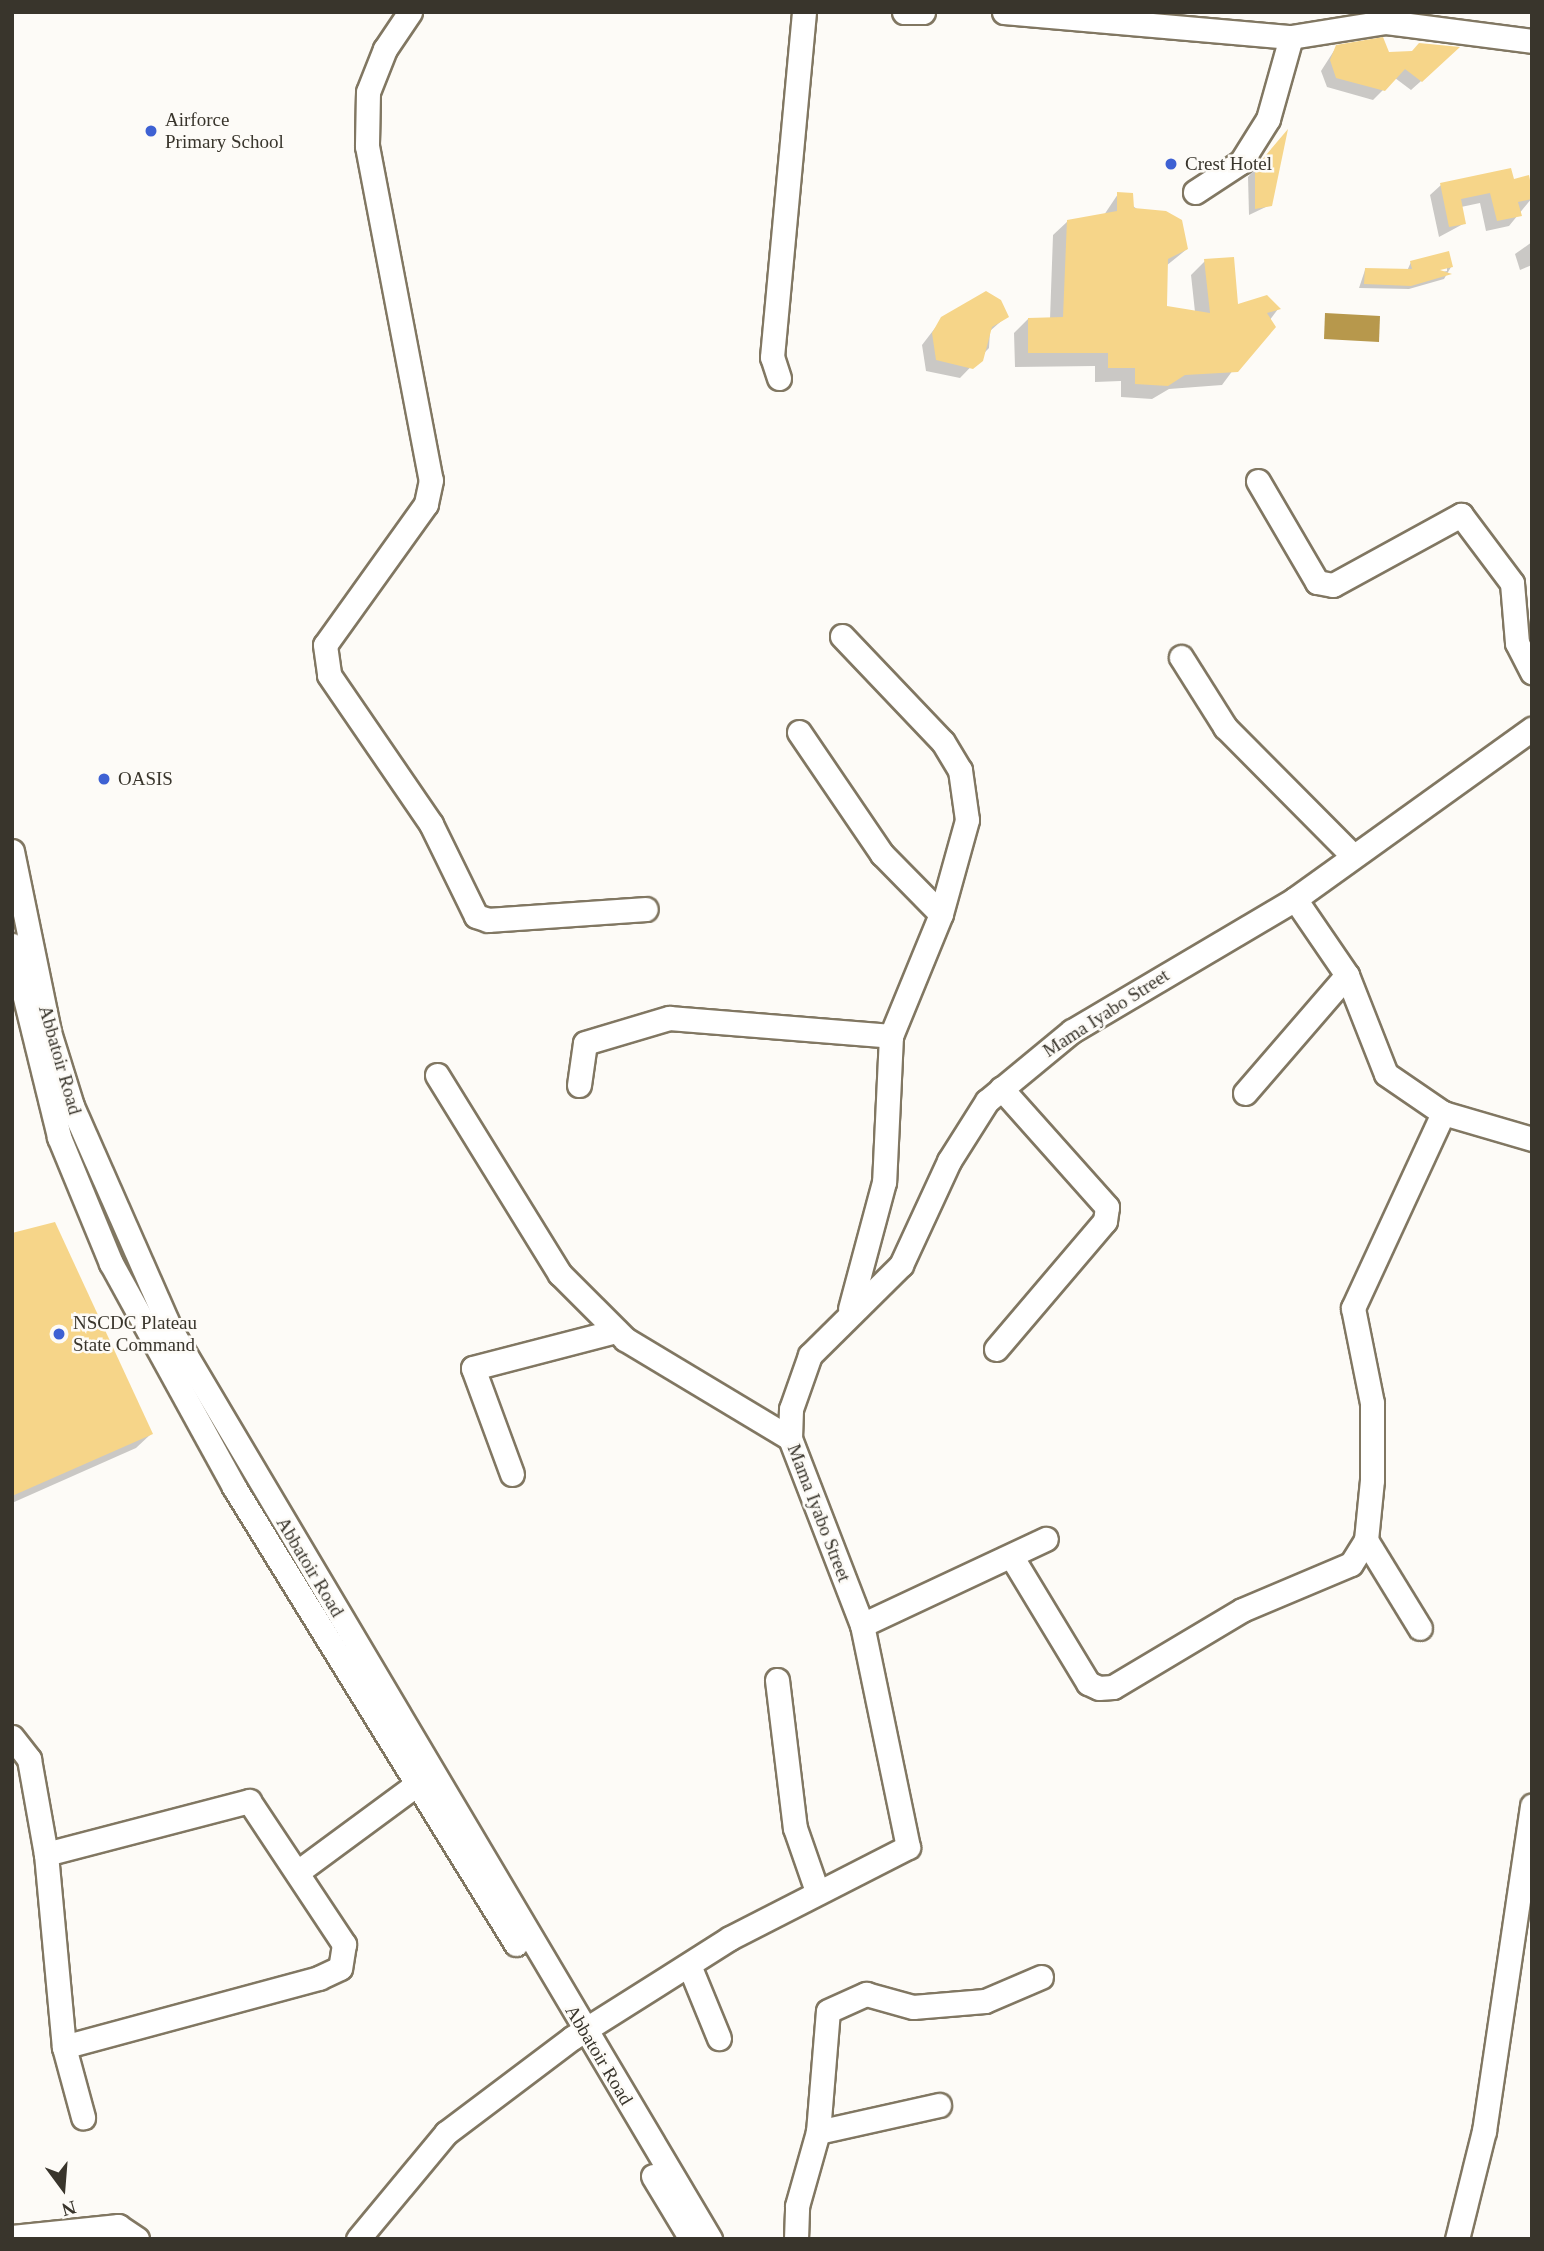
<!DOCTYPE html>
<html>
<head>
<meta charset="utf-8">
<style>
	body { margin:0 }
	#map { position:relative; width:1544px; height:2251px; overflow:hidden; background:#fdfbf7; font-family:"Times New Roman",serif }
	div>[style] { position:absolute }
	.water>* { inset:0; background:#b7984c }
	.shadow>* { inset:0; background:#0003 }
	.building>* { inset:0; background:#f6d589 }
	.roads { filter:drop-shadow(2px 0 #817762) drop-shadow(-2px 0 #817762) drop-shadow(0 2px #817762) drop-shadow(0 -2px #817762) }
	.minor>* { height:23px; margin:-11.5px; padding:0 11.5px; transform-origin:11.5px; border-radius:11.5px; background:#fff }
	.dots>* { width:19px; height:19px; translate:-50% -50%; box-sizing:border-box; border:4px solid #fdfbf7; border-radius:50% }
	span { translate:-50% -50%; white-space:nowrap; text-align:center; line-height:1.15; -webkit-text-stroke:5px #fdfbf7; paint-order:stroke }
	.poi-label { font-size:19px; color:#39352c }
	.left { translate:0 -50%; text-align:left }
	.street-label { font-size:19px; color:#39352c }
	.frame { position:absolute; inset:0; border:14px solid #39352c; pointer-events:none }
	.north { position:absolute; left:28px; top:2153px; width:70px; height:70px; -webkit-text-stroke:5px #fdfbf7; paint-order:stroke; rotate:164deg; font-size:19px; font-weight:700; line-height:28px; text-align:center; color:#39352c }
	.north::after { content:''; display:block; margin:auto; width:24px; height:32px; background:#39352c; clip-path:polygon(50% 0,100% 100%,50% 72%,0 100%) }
</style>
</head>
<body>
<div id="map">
	<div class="water">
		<div style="clip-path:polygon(1325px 313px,1380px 316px,1379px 342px,1324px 339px)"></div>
	</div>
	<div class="shadow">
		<div style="clip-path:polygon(1337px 46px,1388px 54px,1448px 57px,1411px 90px,1395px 78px,1373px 100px,1327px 87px,1321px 71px)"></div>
		<div style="clip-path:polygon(1281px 138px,1270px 205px,1249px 215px,1248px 177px)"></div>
		<div style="clip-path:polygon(1512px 181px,1532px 198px,1509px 226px,1486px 231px,1480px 203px,1461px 207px,1465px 223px,1439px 237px,1430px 195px,1441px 185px)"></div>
		<div style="clip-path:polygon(1118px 194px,1187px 249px,1166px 266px,1166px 307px,1195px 312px,1191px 275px,1205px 261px,1237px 307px,1278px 309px,1222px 385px,1169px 389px,1152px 399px,1121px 397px,1121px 381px,1095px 382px,1095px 366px,1015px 367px,1014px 333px,1028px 319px,1050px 319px,1053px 235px,1068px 221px,1104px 215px)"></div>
		<div style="clip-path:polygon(1532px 242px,1532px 265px,1520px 270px,1515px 254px)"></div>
		<div style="clip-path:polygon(evenodd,1411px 262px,1451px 267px,1444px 279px,1409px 289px,1359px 288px,1365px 270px,1407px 271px,1411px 262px,1447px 267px,1447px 271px,1432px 274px,1431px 271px,1447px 267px)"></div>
		<div style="clip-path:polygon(1007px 316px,990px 331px,989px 348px,960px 378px,926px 371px,922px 345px,942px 319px)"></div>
		<div style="clip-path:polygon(12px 1235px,151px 1434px,136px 1448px,12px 1503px)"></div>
	</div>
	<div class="building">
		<div style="clip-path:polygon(1383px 37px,1389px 52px,1412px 51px,1419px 43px,1460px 47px,1422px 82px,1405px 69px,1385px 91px,1336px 78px,1330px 60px,1336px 45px)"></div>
		<div style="clip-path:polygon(1288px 129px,1272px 206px,1255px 209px,1255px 168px)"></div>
		<div style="clip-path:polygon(1511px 168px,1514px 179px,1529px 175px,1532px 190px,1532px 199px,1518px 202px,1522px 216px,1497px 221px,1490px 193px,1461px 199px,1466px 224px,1449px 227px,1440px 183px)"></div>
		<div style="clip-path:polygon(1117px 192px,1133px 193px,1134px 208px,1166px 211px,1182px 220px,1188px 249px,1168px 259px,1167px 306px,1210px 313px,1204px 259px,1234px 257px,1238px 304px,1267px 295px,1281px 309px,1267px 313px,1276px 327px,1238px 372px,1185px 375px,1168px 386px,1135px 384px,1135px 368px,1108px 368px,1108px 353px,1028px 353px,1028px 318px,1063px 317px,1067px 220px,1117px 211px)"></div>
		<div style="clip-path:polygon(1449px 251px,1453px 267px,1440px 270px,1452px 274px,1411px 286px,1364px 284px,1365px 268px,1412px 269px,1410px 261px)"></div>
		<div style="clip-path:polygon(986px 291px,1001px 300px,1009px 317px,992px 327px,983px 361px,973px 369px,936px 360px,932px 333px,941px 317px)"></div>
		<div style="clip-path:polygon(55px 1222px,153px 1434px,12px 1496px,12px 1233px)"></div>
	</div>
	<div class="roads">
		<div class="minor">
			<div style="left:410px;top:12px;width:45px;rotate:124deg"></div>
			<div style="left:385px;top:49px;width:46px;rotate:111.6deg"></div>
			<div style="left:368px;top:92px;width:54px;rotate:91.1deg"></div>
			<div style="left:367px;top:146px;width:340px;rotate:79.2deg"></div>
			<div style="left:431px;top:480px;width:25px;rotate:102deg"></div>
			<div style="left:426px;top:504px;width:173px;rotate:125.6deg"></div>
			<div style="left:325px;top:645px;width:30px;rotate:82deg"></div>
			<div style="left:329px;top:675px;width:181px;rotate:55.6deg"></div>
			<div style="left:431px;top:824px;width:102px;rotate:63.9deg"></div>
			<div style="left:476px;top:916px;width:13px;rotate:18deg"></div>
			<div style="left:488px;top:920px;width:158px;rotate:-4deg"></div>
			<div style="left:904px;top:12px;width:19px"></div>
			<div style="left:1004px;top:12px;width:288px;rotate:5deg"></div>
			<div style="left:1291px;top:37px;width:96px;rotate:-9deg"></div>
			<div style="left:1386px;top:22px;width:147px;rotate:7.4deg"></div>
			<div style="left:1195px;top:192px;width:55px;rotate:-33.1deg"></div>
			<div style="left:1241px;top:162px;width:51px;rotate:-57.9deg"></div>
			<div style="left:1268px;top:119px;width:85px;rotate:-74.3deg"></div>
			<div style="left:779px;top:378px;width:22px;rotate:-108deg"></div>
			<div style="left:772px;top:357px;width:346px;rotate:-84.7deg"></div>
			<div style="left:1258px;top:481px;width:117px;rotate:59.7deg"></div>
			<div style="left:1317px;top:582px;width:16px;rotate:11deg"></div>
			<div style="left:1333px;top:585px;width:146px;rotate:-28.7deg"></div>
			<div style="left:1461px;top:515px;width:85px;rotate:53.1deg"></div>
			<div style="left:1512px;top:583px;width:60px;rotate:85.2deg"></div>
			<div style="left:1517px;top:643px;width:33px;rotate:63deg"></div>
			<div style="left:842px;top:636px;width:146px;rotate:46.4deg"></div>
			<div style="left:943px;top:742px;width:33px;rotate:59deg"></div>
			<div style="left:960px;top:770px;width:50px;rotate:82deg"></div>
			<div style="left:967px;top:820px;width:98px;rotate:105.5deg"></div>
			<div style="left:941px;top:914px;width:132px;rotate:112.3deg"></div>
			<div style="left:891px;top:1036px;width:146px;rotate:92.7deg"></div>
			<div style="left:884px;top:1182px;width:131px;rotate:105deg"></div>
			<div style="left:1181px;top:657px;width:83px;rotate:57.8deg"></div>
			<div style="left:1225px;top:727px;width:182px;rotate:45.2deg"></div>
			<div style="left:799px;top:732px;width:148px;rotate:55.8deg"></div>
			<div style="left:882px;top:854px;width:84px;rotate:45.5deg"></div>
			<div style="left:12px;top:851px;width:185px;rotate:78.4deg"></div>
			<div style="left:49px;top:1032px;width:77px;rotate:72.7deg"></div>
			<div style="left:72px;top:1106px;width:245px;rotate:66.2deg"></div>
			<div style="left:171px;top:1330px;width:1057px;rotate:59.33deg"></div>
			<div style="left:1295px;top:899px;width:92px;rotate:55.6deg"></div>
			<div style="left:1347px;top:975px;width:106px;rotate:68.5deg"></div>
			<div style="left:1386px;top:1074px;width:69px;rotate:34.4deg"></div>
			<div style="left:1443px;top:1113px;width:93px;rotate:16.3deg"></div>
			<div style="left:12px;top:945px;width:198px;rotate:76.2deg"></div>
			<div style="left:59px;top:1137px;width:136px;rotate:67.6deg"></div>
			<div style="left:111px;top:1263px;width:256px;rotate:61.2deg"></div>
			<div style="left:234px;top:1487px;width:537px;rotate:58.32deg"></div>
			<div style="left:437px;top:1075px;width:234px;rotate:58.3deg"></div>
			<div style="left:560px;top:1274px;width:92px;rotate:45deg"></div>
			<div style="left:625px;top:1339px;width:192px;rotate:31deg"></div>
			<div style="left:579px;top:1085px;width:42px;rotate:-81.9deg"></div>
			<div style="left:585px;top:1043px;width:88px;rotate:-16.6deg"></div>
			<div style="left:669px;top:1018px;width:223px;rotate:4.6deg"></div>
			<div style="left:1245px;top:1093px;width:156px;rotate:-49.2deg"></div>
			<div style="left:996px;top:1349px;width:168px;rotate:-49.6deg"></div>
			<div style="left:1105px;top:1221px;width:14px;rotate:-82deg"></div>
			<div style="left:1107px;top:1207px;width:159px;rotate:-131.7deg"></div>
			<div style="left:512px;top:1474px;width:113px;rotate:-110.2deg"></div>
			<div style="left:473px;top:1368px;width:148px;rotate:-14.5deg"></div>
			<div style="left:1366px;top:1540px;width:103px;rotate:58.5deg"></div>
			<div style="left:1013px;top:1559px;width:145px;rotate:58.8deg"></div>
			<div style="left:1088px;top:1683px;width:12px;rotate:24deg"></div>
			<div style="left:1099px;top:1688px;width:14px;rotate:-4deg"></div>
			<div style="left:1113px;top:1687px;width:150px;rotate:-30.8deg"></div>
			<div style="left:1242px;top:1610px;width:118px;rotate:-22.9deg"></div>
			<div style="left:1351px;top:1564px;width:28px;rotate:-58deg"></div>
			<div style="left:1366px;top:1540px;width:60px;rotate:-84.3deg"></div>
			<div style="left:1372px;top:1480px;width:77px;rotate:-90deg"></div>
			<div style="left:1372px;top:1403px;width:97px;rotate:-101.3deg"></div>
			<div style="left:1353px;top:1308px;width:215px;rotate:-65.2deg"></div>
			<div style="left:862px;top:1625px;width:203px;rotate:-25.1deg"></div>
			<div style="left:777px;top:1680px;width:149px;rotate:83.1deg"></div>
			<div style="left:795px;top:1828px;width:67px;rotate:70.8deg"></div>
			<div style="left:12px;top:1737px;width:28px;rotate:52deg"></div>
			<div style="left:29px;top:1759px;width:97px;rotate:79.9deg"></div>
			<div style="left:46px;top:1854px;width:194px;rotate:84.7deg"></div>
			<div style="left:64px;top:2047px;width:73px;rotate:74.8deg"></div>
			<div style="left:46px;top:1854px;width:210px;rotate:-14.6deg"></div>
			<div style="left:249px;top:1801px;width:172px;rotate:56.4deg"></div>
			<div style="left:344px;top:1944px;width:24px;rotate:99deg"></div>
			<div style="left:340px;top:1968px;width:23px;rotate:155deg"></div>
			<div style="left:319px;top:1978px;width:264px;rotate:164.9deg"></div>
			<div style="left:299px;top:1871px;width:147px;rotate:-36.4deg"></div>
			<div style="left:689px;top:1965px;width:79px;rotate:67.7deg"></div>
			<div style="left:818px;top:2132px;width:124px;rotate:-12.6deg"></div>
			<div style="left:653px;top:2176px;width:74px;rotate:58.9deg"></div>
			<div style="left:12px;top:2237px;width:107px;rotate:-5.9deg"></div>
			<div style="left:118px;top:2226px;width:23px;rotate:34deg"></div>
			<div style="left:358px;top:2239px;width:138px;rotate:-50.3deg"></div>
			<div style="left:446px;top:2133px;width:158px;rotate:-37deg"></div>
			<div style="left:572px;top:2038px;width:187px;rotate:-32.3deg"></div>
			<div style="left:730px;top:1938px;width:200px;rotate:-27.1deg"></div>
			<div style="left:908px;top:1847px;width:227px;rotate:-101.7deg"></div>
			<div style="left:862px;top:1625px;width:200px;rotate:-111.1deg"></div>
			<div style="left:790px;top:1438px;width:29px;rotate:-88deg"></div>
			<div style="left:791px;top:1409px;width:57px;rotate:-70.6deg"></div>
			<div style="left:810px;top:1355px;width:128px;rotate:-44.7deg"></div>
			<div style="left:901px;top:1265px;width:115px;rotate:-65.2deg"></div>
			<div style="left:949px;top:1161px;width:71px;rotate:-57.7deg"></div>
			<div style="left:987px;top:1101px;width:110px;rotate:-39.5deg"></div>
			<div style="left:1072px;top:1031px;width:259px;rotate:-30.6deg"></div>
			<div style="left:1295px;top:899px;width:292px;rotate:-35.7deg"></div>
			<div style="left:796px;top:2239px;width:33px;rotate:-88deg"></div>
			<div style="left:797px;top:2206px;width:77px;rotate:-74.2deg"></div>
			<div style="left:818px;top:2132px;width:121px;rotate:-85.3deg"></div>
			<div style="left:828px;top:2011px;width:42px;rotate:-24.1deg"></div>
			<div style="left:866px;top:1994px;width:49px;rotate:15.5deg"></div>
			<div style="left:913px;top:2007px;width:72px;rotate:-4.8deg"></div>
			<div style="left:985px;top:2001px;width:61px;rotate:-23.2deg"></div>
			<div style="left:1457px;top:2239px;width:111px;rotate:-76deg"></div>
			<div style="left:1484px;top:2131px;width:329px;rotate:-81.6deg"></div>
		</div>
	</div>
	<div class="dots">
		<div style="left:151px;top:131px;background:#3e61d3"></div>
		<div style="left:1171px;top:164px;background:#3e61d3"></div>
		<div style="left:104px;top:779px;background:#3e61d3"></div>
		<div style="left:59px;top:1334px;background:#3e61d3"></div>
	</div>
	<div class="poi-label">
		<span class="left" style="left:165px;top:131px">Airforce<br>Primary School</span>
		<span class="left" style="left:1185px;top:164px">Crest Hotel</span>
		<span class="left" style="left:118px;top:779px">OASIS</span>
		<span class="left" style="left:73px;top:1334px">NSCDC Plateau<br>State Command</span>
	</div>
	<div class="street-label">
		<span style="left:1106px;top:1013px;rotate:-33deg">Mama Iyabo Street</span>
		<span style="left:60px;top:1060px;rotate:74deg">Abbatoir Road</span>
		<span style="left:819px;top:1513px;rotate:69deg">Mama Iyabo Street</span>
		<span style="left:310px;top:1567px;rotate:59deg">Abbatoir Road</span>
		<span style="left:599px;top:2055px;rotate:59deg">Abbatoir Road</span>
	</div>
	<div class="frame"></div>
	<div class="north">N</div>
</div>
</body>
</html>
